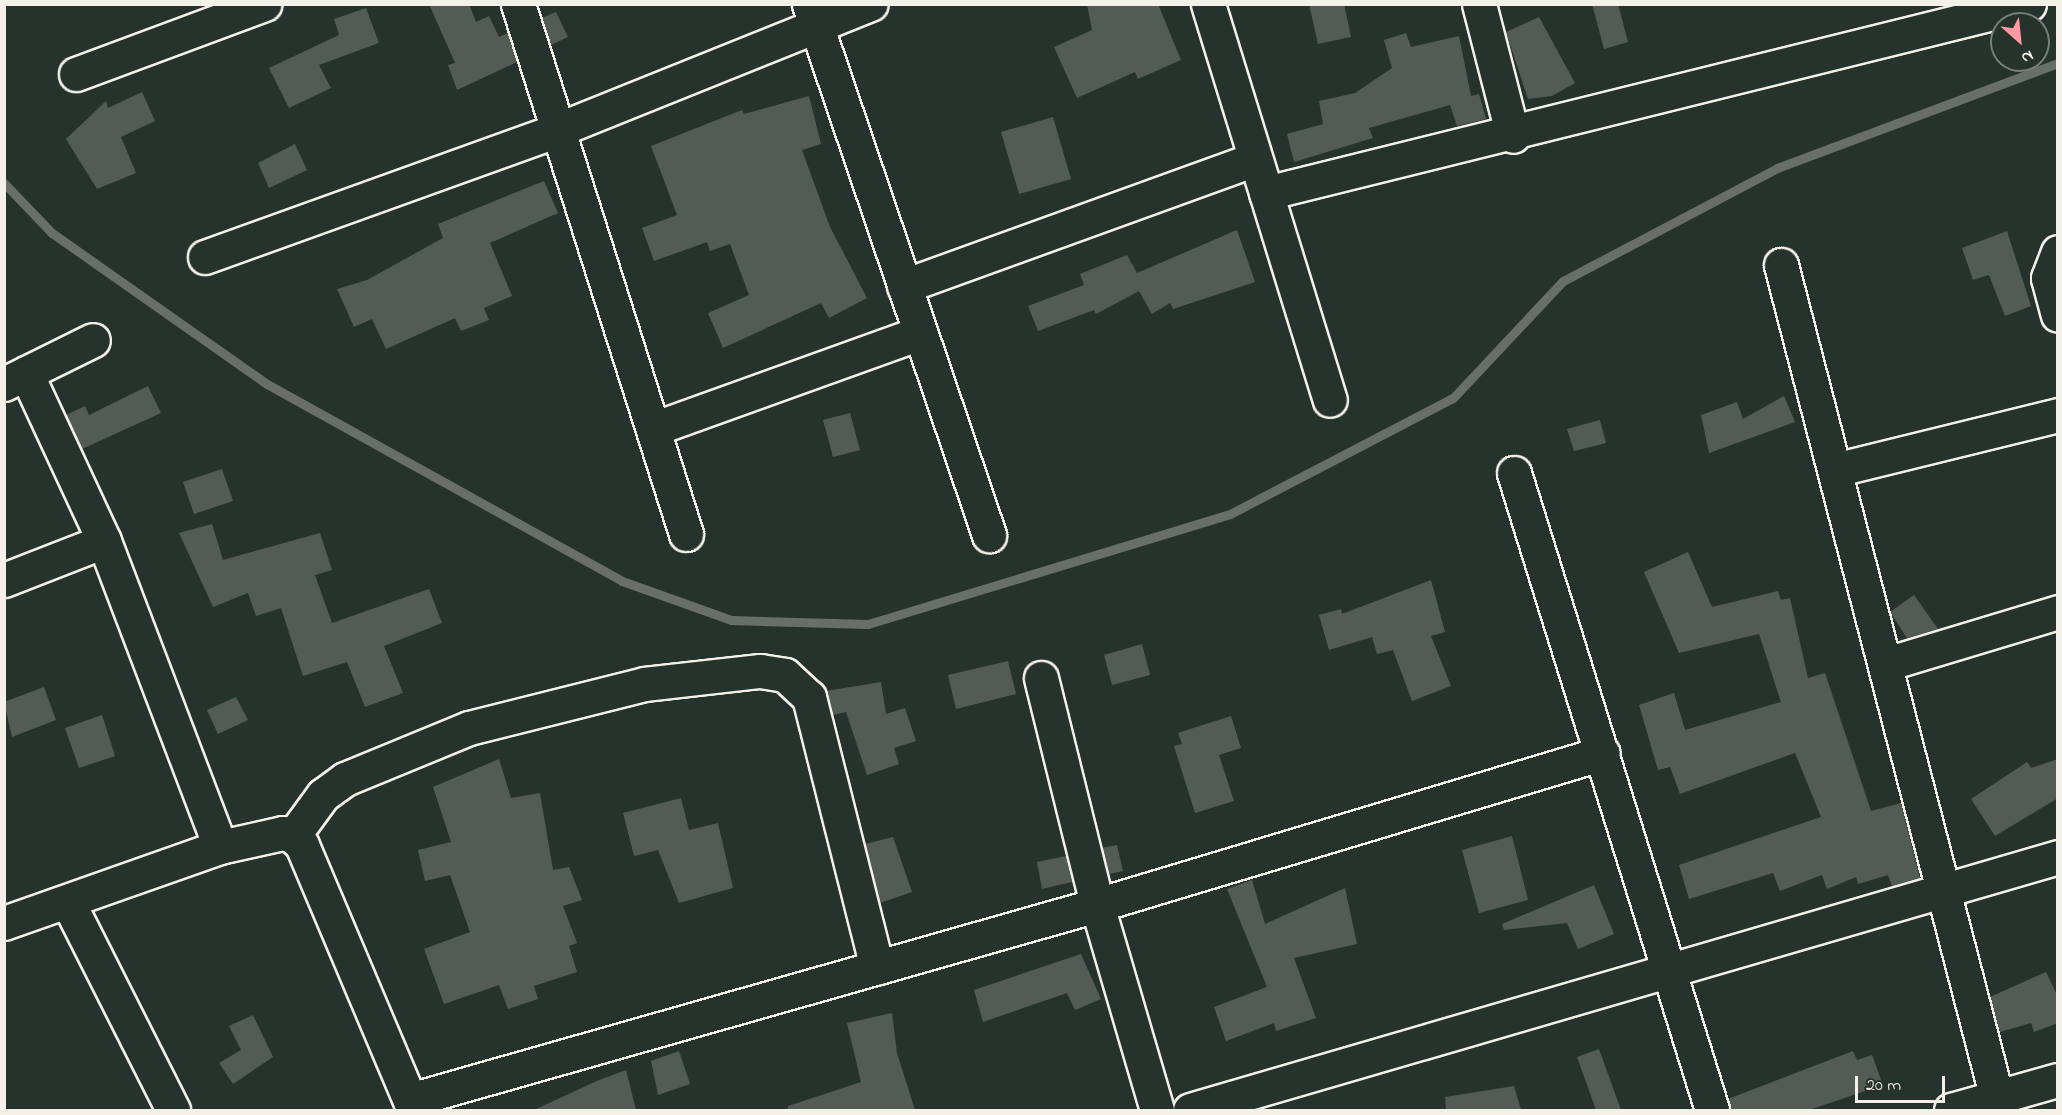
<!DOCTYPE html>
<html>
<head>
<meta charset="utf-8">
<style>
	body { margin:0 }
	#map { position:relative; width:2062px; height:1115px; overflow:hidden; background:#26332d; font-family:"Indie Flower",sans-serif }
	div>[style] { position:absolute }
	.stream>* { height:9px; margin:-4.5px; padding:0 4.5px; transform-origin:4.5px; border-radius:4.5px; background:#676f68 }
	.building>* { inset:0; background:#525c55 }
	.roads { filter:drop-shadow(2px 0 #f4f1e8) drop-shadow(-2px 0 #f4f1e8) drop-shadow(0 2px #f4f1e8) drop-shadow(0 -2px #f4f1e8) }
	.minor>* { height:33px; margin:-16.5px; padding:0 16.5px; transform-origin:16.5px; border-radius:16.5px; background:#26332d }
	span { translate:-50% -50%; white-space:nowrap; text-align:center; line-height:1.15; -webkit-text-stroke:6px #26332d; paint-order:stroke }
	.frame { position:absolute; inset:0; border:6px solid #f4f1e8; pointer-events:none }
	.north { position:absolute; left:1990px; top:12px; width:60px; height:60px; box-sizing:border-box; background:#26332d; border:2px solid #787f78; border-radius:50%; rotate:153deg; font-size:16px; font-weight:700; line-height:24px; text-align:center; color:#f4f1e8 }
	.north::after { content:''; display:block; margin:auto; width:21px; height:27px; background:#ff9aa2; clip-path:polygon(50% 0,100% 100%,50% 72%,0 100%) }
	.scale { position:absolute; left:1855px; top:1076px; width:90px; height:27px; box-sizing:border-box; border:3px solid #f4f1e8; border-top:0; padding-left:8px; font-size:18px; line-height:21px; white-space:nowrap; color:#f4f1e8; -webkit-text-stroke:4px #26332d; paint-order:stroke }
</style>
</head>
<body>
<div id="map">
	<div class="stream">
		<div style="left:4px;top:183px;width:69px;rotate:46.2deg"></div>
		<div style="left:52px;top:233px;width:263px;rotate:35.1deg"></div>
		<div style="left:267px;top:384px;width:406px;rotate:29deg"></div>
		<div style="left:622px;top:581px;width:116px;rotate:19.7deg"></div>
		<div style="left:731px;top:620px;width:137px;rotate:1.7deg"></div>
		<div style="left:868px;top:624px;width:378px;rotate:-16.9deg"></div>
		<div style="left:1230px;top:514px;width:251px;rotate:-27.5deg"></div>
		<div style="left:1453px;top:398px;width:161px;rotate:-46.8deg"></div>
		<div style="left:1563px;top:281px;width:242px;rotate:-27.8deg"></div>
		<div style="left:1777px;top:168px;width:300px;rotate:-20.5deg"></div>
	</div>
	<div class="building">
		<div style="clip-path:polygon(429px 4px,469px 4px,476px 22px,489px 16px,499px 37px,508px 33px,517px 62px,457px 90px,448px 65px,455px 63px)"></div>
		<div style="clip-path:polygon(1087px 4px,1158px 4px,1181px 60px,1138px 79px,1135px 72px,1077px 98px,1054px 47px,1092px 30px)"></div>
		<div style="clip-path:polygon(1309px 4px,1344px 4px,1351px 37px,1318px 44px)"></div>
		<div style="clip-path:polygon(1592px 4px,1618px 4px,1628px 42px,1604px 49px)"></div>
		<div style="clip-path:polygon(366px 8px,379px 43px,319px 65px,331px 88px,289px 108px,269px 68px,339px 35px,334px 19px)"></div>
		<div style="clip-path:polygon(556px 12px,568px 37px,551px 45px,542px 18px)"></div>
		<div style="clip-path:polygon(1539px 17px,1575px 83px,1552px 96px,1528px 99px,1506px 32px)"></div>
		<div style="clip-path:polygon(1406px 33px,1411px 47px,1459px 36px,1471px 96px,1479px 94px,1486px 119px,1457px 126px,1450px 105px,1369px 128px,1373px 138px,1294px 162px,1287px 134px,1323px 124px,1319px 101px,1355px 93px,1392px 68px,1384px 40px)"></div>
		<div style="clip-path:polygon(142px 92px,155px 121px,121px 137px,136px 173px,97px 189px,66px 139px,106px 101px,108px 108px)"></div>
		<div style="clip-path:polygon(809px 96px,821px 144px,802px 150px,830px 227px,867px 298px,829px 318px,821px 303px,723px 348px,708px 313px,749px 295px,730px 244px,710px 251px,707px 242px,654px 261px,642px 228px,677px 215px,651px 146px,742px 110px,744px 114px)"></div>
		<div style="clip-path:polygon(1053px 117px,1071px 179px,1019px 194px,1001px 132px)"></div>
		<div style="clip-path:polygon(295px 144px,307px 170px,269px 188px,258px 163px)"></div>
		<div style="clip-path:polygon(544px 181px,558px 213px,490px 243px,512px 296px,484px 308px,489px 320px,461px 331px,455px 318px,386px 349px,372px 319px,354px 327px,337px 289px,367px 280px,443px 238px,438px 224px)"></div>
		<div style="clip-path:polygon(1237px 230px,1255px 282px,1173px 309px,1170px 303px,1152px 314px,1139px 291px,1096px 314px,1094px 310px,1038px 331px,1028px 306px,1084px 285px,1080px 274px,1127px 255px,1137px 273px)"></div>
		<div style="clip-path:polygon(2007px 231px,2031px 306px,2005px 316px,1989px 275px,1973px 280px,1962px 248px)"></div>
		<div style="clip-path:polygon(148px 386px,161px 413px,82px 449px,66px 415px,85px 406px,89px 415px)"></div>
		<div style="clip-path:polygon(1784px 396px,1795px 422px,1709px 453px,1701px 415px,1737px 402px,1743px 419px)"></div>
		<div style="clip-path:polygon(850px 413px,860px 450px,833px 457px,823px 420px)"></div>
		<div style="clip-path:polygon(1600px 420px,1606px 443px,1574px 451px,1567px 429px)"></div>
		<div style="clip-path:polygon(222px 469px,233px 501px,194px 514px,183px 482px)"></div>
		<div style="clip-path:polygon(212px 524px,223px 560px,320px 533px,332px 570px,315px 575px,332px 623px,429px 589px,442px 623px,384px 646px,403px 693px,365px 707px,347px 662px,303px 676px,281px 608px,256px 616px,248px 593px,213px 607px,179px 533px)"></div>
		<div style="clip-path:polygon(1688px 552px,1712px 607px,1778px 591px,1781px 600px,1790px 598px,1808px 678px,1825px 673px,1871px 811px,1901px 803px,1920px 878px,1892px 886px,1888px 875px,1858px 884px,1856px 877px,1827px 889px,1822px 875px,1780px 891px,1773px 873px,1689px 899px,1679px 865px,1821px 817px,1795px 753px,1680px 794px,1670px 767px,1658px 770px,1639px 705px,1674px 693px,1685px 730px,1781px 702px,1759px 634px,1679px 653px,1644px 572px)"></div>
		<div style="clip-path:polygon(1431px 580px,1445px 632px,1431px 636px,1451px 686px,1412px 701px,1393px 650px,1377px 654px,1372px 637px,1329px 650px,1319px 615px,1341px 609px,1342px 614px)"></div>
		<div style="clip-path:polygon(1914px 595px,1938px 629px,1907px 638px,1890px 612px)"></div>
		<div style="clip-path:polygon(1142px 644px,1150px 675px,1112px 685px,1104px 655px)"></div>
		<div style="clip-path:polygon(1008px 661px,1016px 694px,956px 709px,948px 675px)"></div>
		<div style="clip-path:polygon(881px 682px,886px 714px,905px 708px,916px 741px,894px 748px,899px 764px,867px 775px,846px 712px,833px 715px,826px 691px)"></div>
		<div style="clip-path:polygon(44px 687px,56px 720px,12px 737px,4px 702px)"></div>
		<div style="clip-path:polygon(236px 697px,248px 720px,218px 734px,207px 710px)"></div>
		<div style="clip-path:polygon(102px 715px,115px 756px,79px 768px,65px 728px)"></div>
		<div style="clip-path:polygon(1231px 716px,1241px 748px,1219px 755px,1234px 801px,1195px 813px,1174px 746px,1182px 744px,1178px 733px)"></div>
		<div style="clip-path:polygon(499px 759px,511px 798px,540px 793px,553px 870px,569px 867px,582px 900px,563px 906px,577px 943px,569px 946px,577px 972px,534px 986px,538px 999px,508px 1009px,499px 985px,444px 1004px,424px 949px,470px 932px,450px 875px,425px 881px,418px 850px,451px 842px,433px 787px)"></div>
		<div style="clip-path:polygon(2058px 759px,2058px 798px,1995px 836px,1971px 799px,2027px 762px,2031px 768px)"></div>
		<div style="clip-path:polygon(681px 798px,689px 830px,718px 823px,733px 888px,679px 903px,658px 850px,634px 856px,623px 813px)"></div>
		<div style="clip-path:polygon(1512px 836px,1528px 900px,1479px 913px,1462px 850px)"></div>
		<div style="clip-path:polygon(893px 837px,912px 892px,880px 903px,865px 844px)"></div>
		<div style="clip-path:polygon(1117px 845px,1123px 871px,1109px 874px,1102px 848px)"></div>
		<div style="clip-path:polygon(1066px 856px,1072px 882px,1042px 889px,1037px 862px)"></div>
		<div style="clip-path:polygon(1252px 880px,1265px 924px,1345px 888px,1357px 944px,1294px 958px,1316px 1018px,1276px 1031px,1274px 1023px,1226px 1041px,1214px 1007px,1267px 987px,1227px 889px)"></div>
		<div style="clip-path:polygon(1594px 885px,1614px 934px,1578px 949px,1567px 923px,1504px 930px,1502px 924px)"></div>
		<div style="clip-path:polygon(1081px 954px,1101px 999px,1075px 1010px,1067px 993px,983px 1022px,974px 990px)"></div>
		<div style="clip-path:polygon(2046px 972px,2058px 997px,2058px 1023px,2034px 1032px,2031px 1023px,2000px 1032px,1990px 997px)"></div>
		<div style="clip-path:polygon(892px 1013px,897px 1053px,915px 1110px,788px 1110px,788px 1106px,861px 1082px,847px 1023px)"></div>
		<div style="clip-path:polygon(253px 1015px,273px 1057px,233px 1084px,219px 1063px,241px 1050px,229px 1026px)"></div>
		<div style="clip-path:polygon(1599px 1049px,1621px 1110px,1596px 1110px,1577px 1057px)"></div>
		<div style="clip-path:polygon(679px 1051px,690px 1084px,658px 1095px,651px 1061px)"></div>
		<div style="clip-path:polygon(1853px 1051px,1857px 1060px,1872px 1055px,1883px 1085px,1809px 1110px,1730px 1110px,1728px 1099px)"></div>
		<div style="clip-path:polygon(626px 1070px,636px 1110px,534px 1110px,599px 1080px)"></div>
		<div style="clip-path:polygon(1514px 1086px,1521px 1110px,1446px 1110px,1445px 1097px)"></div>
	</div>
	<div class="roads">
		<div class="minor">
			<div style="left:518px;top:4px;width:556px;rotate:72.41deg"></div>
			<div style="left:809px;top:4px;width:561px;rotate:71.27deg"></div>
			<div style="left:1208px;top:4px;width:414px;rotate:72.9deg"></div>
			<div style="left:1479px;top:4px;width:136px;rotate:75.6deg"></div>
			<div style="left:76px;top:74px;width:201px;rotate:-20.4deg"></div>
			<div style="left:1266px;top:193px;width:786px;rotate:-13.91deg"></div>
			<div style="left:2058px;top:252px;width:28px;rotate:111deg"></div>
			<div style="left:2048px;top:278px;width:38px;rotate:75deg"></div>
			<div style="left:205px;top:257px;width:374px;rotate:-19.8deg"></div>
			<div style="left:557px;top:130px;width:338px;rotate:-21.9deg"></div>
			<div style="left:1781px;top:265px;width:873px;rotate:75.47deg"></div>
			<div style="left:904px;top:286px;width:373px;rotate:-19.9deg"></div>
			<div style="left:26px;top:373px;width:185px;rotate:65.1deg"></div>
			<div style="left:104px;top:541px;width:327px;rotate:69.2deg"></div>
			<div style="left:4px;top:384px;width:99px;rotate:-26.3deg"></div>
			<div style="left:653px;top:429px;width:284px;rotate:-19.8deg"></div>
			<div style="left:1838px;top:469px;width:227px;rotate:-13.8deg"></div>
			<div style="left:1514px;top:473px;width:667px;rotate:72.73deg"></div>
			<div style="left:4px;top:580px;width:107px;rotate:-21.3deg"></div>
			<div style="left:1886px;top:664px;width:180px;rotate:-16.8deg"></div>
			<div style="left:1041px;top:678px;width:234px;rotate:76.1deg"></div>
			<div style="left:1097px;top:905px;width:214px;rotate:73.7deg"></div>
			<div style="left:293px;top:836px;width:51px;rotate:-53.8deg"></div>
			<div style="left:323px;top:795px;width:27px;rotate:-36deg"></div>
			<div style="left:345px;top:779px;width:134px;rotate:-22.4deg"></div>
			<div style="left:469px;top:728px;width:180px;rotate:-14.1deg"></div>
			<div style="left:644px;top:684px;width:117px;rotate:-6.4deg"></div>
			<div style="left:760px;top:671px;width:25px;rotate:9deg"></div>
			<div style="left:785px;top:675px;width:33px;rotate:43deg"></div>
			<div style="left:809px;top:697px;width:279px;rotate:75.9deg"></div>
			<div style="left:69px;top:904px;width:231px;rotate:63.2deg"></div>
			<div style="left:4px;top:923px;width:229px;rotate:-19.4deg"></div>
			<div style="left:220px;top:847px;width:65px;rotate:-12.5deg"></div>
			<div style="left:283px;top:833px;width:10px;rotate:17deg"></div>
			<div style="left:293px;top:836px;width:13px;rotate:45deg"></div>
			<div style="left:302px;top:845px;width:288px;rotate:67.1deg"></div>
			<div style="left:410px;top:1100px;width:714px;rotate:-15.85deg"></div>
			<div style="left:1097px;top:905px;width:528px;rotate:-16.72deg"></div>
			<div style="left:1190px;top:1110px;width:904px;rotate:-16.25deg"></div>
			<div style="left:1951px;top:1110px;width:111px;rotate:-15.7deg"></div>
		</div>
	</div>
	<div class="frame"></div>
	<div class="north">N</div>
	<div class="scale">20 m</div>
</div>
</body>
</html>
